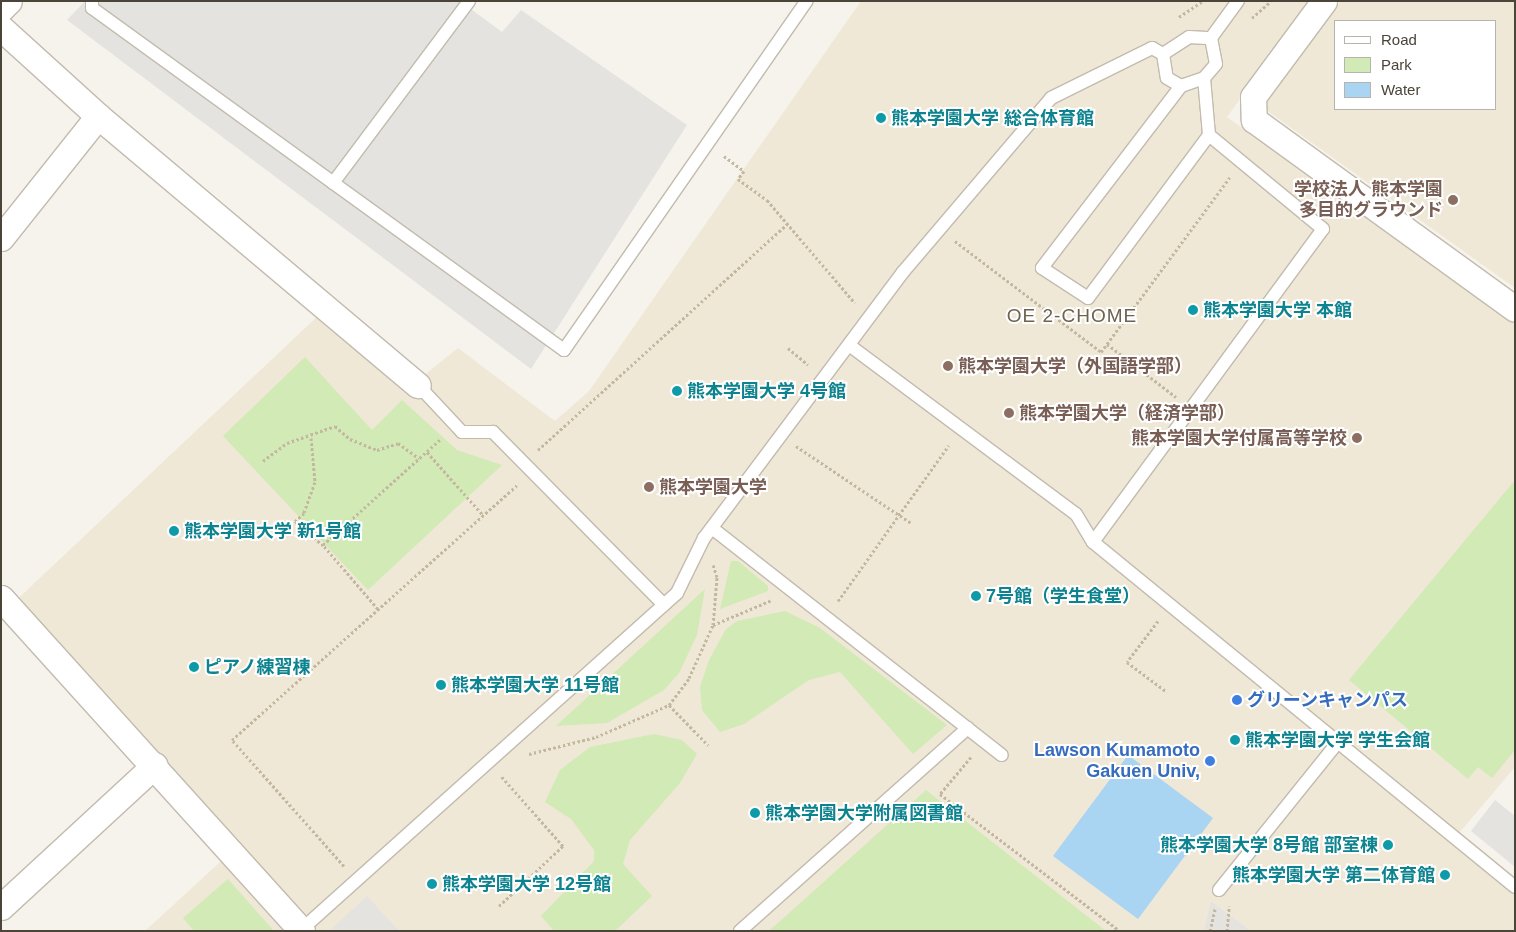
<!DOCTYPE html>
<html>
<head>
<meta charset="utf-8">
<style>
	body { margin:0 }
	#map { position:relative; width:1516px; height:932px; overflow:hidden; background:#f6f3ec; font-family:Arial,"Noto Sans JP",sans-serif }
	div>[style] { position:absolute }
	.education>* { inset:0; background:#efe8d6 }
	.green>* { inset:0; background:#d2eab5 }
	.parking>* { inset:0; background:#e5e3e0 }
	.water>* { inset:0; background:#a9d4f2 }
	.path>* { height:3px; margin-top:-1.5px; transform-origin:0; background:repeating-linear-gradient(90deg,#c4b79f 0 2.5px,transparent 0 5px) }
	.roads { filter:drop-shadow(1px 0 #c2bbae) drop-shadow(-1px 0 #c2bbae) drop-shadow(0 1px #c2bbae) drop-shadow(0 -1px #c2bbae) }
	.service>* { height:12px; margin:-6px; padding:0 6px; transform-origin:6px; border-radius:6px; background:#fff }
	.minor>* { height:25px; margin:-12.5px; padding:0 12.5px; transform-origin:12.5px; border-radius:12.5px; background:#fff }
	.dots>* { width:14px; height:14px; translate:-50% -50%; box-sizing:border-box; border:2px solid #fff; border-radius:50% }
	span { translate:-50% -50%; white-space:nowrap; text-align:center; line-height:1.15; -webkit-text-stroke:4px #fff; paint-order:stroke }
	.culture-label { font-size:18px; color:#0d838f; font-weight:700 }
	.left { translate:0 -50%; text-align:left }
	.right { translate:-100% -50%; text-align:right }
	.education-label { font-size:18px; color:#785e54; font-weight:700 }
	.shop-label { font-size:18px; color:#366cbe; font-weight:700 }
	.neighbourhood-label { font-size:19px; color:#6e6250; letter-spacing:1px }
	.frame { position:absolute; inset:0; border:2px solid #4b4439; pointer-events:none }
	.legend { position:absolute; left:1334px; top:20px; width:162px; height:90px; box-sizing:border-box; background:#fff; border:1px solid #b7b4b0; margin:0; padding:6px 9px; list-style:none; font-size:15px; color:#4b4439 }
	.legend li { display:flex; align-items:center; gap:10px; height:25px }
	.legend b { width:25px; border:1px solid #b7b4b0 }
</style>
</head>
<body>
<div id="map">
	<div class="education">
		<div style="clip-path:polygon(861px 1px,1312px 1px,1227px 117px,1515px 325px,1515px 767px,1460px 832px,1515px 877px,1515px 931px,145px 931px,231px 852px,9px 607px,321px 313px,408px 388px,458px 348px,555px 421px,589px 391px)"></div>
		<div style="clip-path:polygon(evenodd,1340px 1px,1515px 1px,1515px 288px,1269px 112px,1265px 104px,1340px 1px,1335px 21px,1495px 21px,1495px 109px,1335px 109px,1335px 21px)"></div>
	</div>
	<div class="green">
		<div style="clip-path:polygon(305px 357px,372px 430px,402px 400px,457px 450px,502px 465px,368px 590px,223px 436px)"></div>
		<div style="clip-path:polygon(1515px 480px,1515px 750px,1492px 778px,1478px 767px,1468px 779px,1349px 680px)"></div>
		<div style="clip-path:polygon(731px 561px,738px 561px,768px 586px,768px 591px,720px 609px)"></div>
		<div style="clip-path:polygon(705px 589px,697px 635px,679px 673px,664px 690px,607px 723px,556px 726px)"></div>
		<div style="clip-path:polygon(785px 611px,820px 628px,947px 725px,913px 754px,840px 672px,809px 680px,744px 724px,720px 732px,702px 710px,700px 687px,709px 660px,726px 629px,737px 621px)"></div>
		<div style="clip-path:polygon(654px 734px,682px 740px,697px 754px,680px 783px,630px 840px,623px 864px,652px 896px,615px 931px,554px 931px,541px 916px,594px 861px,594px 850px,571px 819px,545px 802px,560px 770px,590px 747px)"></div>
		<div style="clip-path:polygon(926px 790px,1106px 931px,769px 931px)"></div>
		<div style="clip-path:polygon(228px 879px,274px 931px,194px 931px,183px 918px)"></div>
	</div>
	<div class="parking">
		<div style="clip-path:polygon(85px 1px,460px 1px,502px 32px,521px 10px,687px 125px,531px 369px,67px 20px)"></div>
		<div style="clip-path:polygon(1495px 800px,1515px 816px,1515px 867px,1471px 831px)"></div>
		<div style="clip-path:polygon(367px 896px,399px 931px,329px 931px)"></div>
		<div style="clip-path:polygon(1211px 901px,1251px 931px,1204px 931px)"></div>
	</div>
	<div class="water">
		<div style="clip-path:polygon(1128px 755px,1213px 818px,1138px 919px,1053px 856px)"></div>
	</div>
	<div class="path">
		<div style="left:1179px;top:17px;width:29px;rotate:-34deg"></div>
		<div style="left:1252px;top:18px;width:25px;rotate:-42deg"></div>
		<div style="left:724px;top:156px;width:25px;rotate:37deg"></div>
		<div style="left:744px;top:171px;width:10px;rotate:127deg"></div>
		<div style="left:738px;top:179px;width:36px;rotate:36deg"></div>
		<div style="left:767px;top:200px;width:135px;rotate:49.5deg"></div>
		<div style="left:955px;top:241px;width:183px;rotate:37.2deg"></div>
		<div style="left:1101px;top:352px;width:217px;rotate:-53.6deg"></div>
		<div style="left:1107px;top:344px;width:87px;rotate:37.5deg"></div>
		<div style="left:788px;top:348px;width:26px;rotate:40deg"></div>
		<div style="left:311px;top:438px;width:44px;rotate:84.8deg"></div>
		<div style="left:315px;top:482px;width:33px;rotate:110deg"></div>
		<div style="left:304px;top:513px;width:12px;rotate:138deg"></div>
		<div style="left:295px;top:521px;width:37px;rotate:41deg"></div>
		<div style="left:796px;top:446px;width:138px;rotate:33.8deg"></div>
		<div style="left:538px;top:450px;width:336px;rotate:-42.2deg"></div>
		<div style="left:427px;top:452px;width:84px;rotate:48.4deg"></div>
		<div style="left:263px;top:461px;width:30px;rotate:-37deg"></div>
		<div style="left:287px;top:443px;width:51px;rotate:-19.5deg"></div>
		<div style="left:335px;top:426px;width:20px;rotate:41deg"></div>
		<div style="left:350px;top:439px;width:29px;rotate:22deg"></div>
		<div style="left:377px;top:450px;width:22px;rotate:-18deg"></div>
		<div style="left:398px;top:443px;width:26px;rotate:36deg"></div>
		<div style="left:838px;top:601px;width:191px;rotate:-54.6deg"></div>
		<div style="left:378px;top:609px;width:84px;rotate:-130.7deg"></div>
		<div style="left:323px;top:545px;width:160px;rotate:-42deg"></div>
		<div style="left:1158px;top:621px;width:51px;rotate:127.1deg"></div>
		<div style="left:1127px;top:662px;width:50px;rotate:36.9deg"></div>
		<div style="left:713px;top:625px;width:64px;rotate:-23deg"></div>
		<div style="left:669px;top:705px;width:56px;rotate:45.7deg"></div>
		<div style="left:529px;top:754px;width:69px;rotate:-14.2deg"></div>
		<div style="left:596px;top:737px;width:80px;rotate:-23.7deg"></div>
		<div style="left:669px;top:705px;width:34px;rotate:-53deg"></div>
		<div style="left:689px;top:678px;width:58px;rotate:-65.6deg"></div>
		<div style="left:713px;top:625px;width:48px;rotate:-85.2deg"></div>
		<div style="left:717px;top:577px;width:13px;rotate:-108deg"></div>
		<div style="left:971px;top:757px;width:48px;rotate:130deg"></div>
		<div style="left:940px;top:794px;width:226px;rotate:37.3deg"></div>
		<div style="left:344px;top:866px;width:169px;rotate:-131.6deg"></div>
		<div style="left:232px;top:740px;width:382px;rotate:-41.8deg"></div>
		<div style="left:499px;top:906px;width:88px;rotate:-43.2deg"></div>
		<div style="left:563px;top:846px;width:94px;rotate:-131.5deg"></div>
		<div style="left:1210px;top:931px;width:23px;rotate:-77deg"></div>
		<div style="left:1227px;top:931px;width:25px;rotate:-85deg"></div>
	</div>
	<div class="roads">
		<div class="service">
			<div style="left:92px;top:1px;width:7px;rotate:90deg"></div>
			<div style="left:92px;top:8px;width:583px;rotate:35.93deg"></div>
			<div style="left:564px;top:350px;width:425px;rotate:-55.2deg"></div>
			<div style="left:1163px;top:54px;width:31px;rotate:-33deg"></div>
			<div style="left:1189px;top:37px;width:22px;rotate:3deg"></div>
			<div style="left:1181px;top:86px;width:24px;rotate:-19deg"></div>
			<div style="left:333px;top:183px;width:227px;rotate:-53.2deg"></div>
			<div style="left:849px;top:345px;width:283px;rotate:36.7deg"></div>
			<div style="left:1076px;top:514px;width:33px;rotate:59deg"></div>
			<div style="left:1093px;top:542px;width:545px;rotate:39.27deg"></div>
			<div style="left:418px;top:385px;width:64px;rotate:46.9deg"></div>
			<div style="left:462px;top:432px;width:31px"></div>
			<div style="left:493px;top:432px;width:243px;rotate:45.3deg"></div>
			<div style="left:712px;top:528px;width:368px;rotate:38.1deg"></div>
			<div style="left:1093px;top:542px;width:388px;rotate:-53.7deg"></div>
			<div style="left:1323px;top:229px;width:148px;rotate:-140.5deg"></div>
			<div style="left:1219px;top:890px;width:190px;rotate:-51.2deg"></div>
			<div style="left:301px;top:930px;width:505px;rotate:-41.87deg"></div>
			<div style="left:677px;top:593px;width:61px;rotate:-63.9deg"></div>
			<div style="left:704px;top:538px;width:332px;rotate:-53.2deg"></div>
			<div style="left:903px;top:272px;width:228px;rotate:-49.6deg"></div>
			<div style="left:1051px;top:98px;width:113px;rotate:-26.3deg"></div>
			<div style="left:1152px;top:48px;width:13px;rotate:29deg"></div>
			<div style="left:1163px;top:54px;width:24px;rotate:81deg"></div>
			<div style="left:1167px;top:78px;width:16px;rotate:30deg"></div>
			<div style="left:1181px;top:86px;width:229px;rotate:127.4deg"></div>
			<div style="left:1042px;top:268px;width:55px;rotate:33.1deg"></div>
			<div style="left:1088px;top:298px;width:203px;rotate:-53.4deg"></div>
			<div style="left:1209px;top:135px;width:57px;rotate:-95deg"></div>
			<div style="left:1204px;top:78px;width:18px;rotate:-49deg"></div>
			<div style="left:1216px;top:64px;width:26px;rotate:-101deg"></div>
			<div style="left:1211px;top:38px;width:46px;rotate:-53.9deg"></div>
			<div style="left:740px;top:931px;width:305px;rotate:-41.7deg"></div>
		</div>
		<div class="minor">
			<div style="left:1324px;top:1px;width:119px;rotate:126.5deg"></div>
			<div style="left:1253px;top:97px;width:23px;rotate:88deg"></div>
			<div style="left:1254px;top:120px;width:322px;rotate:35.9deg"></div>
			<div style="left:1px;top:9px;width:11px;rotate:-45deg"></div>
			<div style="left:1px;top:28px;width:131px;rotate:42.2deg"></div>
			<div style="left:98px;top:116px;width:418px;rotate:40.1deg"></div>
			<div style="left:1px;top:238px;width:156px;rotate:-51.5deg"></div>
			<div style="left:1px;top:598px;width:449px;rotate:47.9deg"></div>
			<div style="left:1px;top:907px;width:209px;rotate:-42.7deg"></div>
		</div>
	</div>
	<div class="dots">
		<div style="left:881px;top:118px;background:#0f9aa8"></div>
		<div style="left:1453px;top:200px;background:#8d6e63"></div>
		<div style="left:1193px;top:310px;background:#0f9aa8"></div>
		<div style="left:948px;top:366px;background:#8d6e63"></div>
		<div style="left:677px;top:391px;background:#0f9aa8"></div>
		<div style="left:1009px;top:413px;background:#8d6e63"></div>
		<div style="left:1357px;top:438px;background:#8d6e63"></div>
		<div style="left:649px;top:487px;background:#8d6e63"></div>
		<div style="left:174px;top:531px;background:#0f9aa8"></div>
		<div style="left:976px;top:596px;background:#0f9aa8"></div>
		<div style="left:194px;top:667px;background:#0f9aa8"></div>
		<div style="left:441px;top:685px;background:#0f9aa8"></div>
		<div style="left:1237px;top:700px;background:#3f7fe0"></div>
		<div style="left:1235px;top:740px;background:#0f9aa8"></div>
		<div style="left:1210px;top:761px;background:#3f7fe0"></div>
		<div style="left:755px;top:813px;background:#0f9aa8"></div>
		<div style="left:1388px;top:845px;background:#0f9aa8"></div>
		<div style="left:1445px;top:875px;background:#0f9aa8"></div>
		<div style="left:432px;top:884px;background:#0f9aa8"></div>
	</div>
	<div class="culture-label">
		<span class="left" style="left:891px;top:118px">熊本学園大学 総合体育館</span>
		<span class="left" style="left:1203px;top:310px">熊本学園大学 本館</span>
		<span class="left" style="left:687px;top:391px">熊本学園大学 4号館</span>
		<span class="left" style="left:184px;top:531px">熊本学園大学 新1号館</span>
		<span class="left" style="left:986px;top:596px">7号館（学生食堂）</span>
		<span class="left" style="left:204px;top:667px">ピアノ練習棟</span>
		<span class="left" style="left:451px;top:685px">熊本学園大学 11号館</span>
		<span class="left" style="left:1245px;top:740px">熊本学園大学 学生会館</span>
		<span class="left" style="left:765px;top:813px">熊本学園大学附属図書館</span>
		<span class="right" style="left:1378px;top:845px">熊本学園大学 8号館 部室棟</span>
		<span class="right" style="left:1435px;top:875px">熊本学園大学 第二体育館</span>
		<span class="left" style="left:442px;top:884px">熊本学園大学 12号館</span>
	</div>
	<div class="education-label">
		<span class="right" style="left:1443px;top:200px">学校法人 熊本学園<br>多目的グラウンド</span>
		<span class="left" style="left:958px;top:366px">熊本学園大学（外国語学部）</span>
		<span class="left" style="left:1019px;top:413px">熊本学園大学（経済学部）</span>
		<span class="right" style="left:1347px;top:438px">熊本学園大学付属高等学校</span>
		<span class="left" style="left:659px;top:487px">熊本学園大学</span>
	</div>
	<div class="shop-label">
		<span class="left" style="left:1247px;top:700px">グリーンキャンパス</span>
		<span class="right" style="left:1200px;top:761px">Lawson Kumamoto<br>Gakuen Univ,</span>
	</div>
	<div class="neighbourhood-label">
		<span style="left:1072px;top:316px">OE 2-CHOME</span>
	</div>
	<div class="frame"></div>
	<ul class="legend">
	<li><b style="height:6px;background:#fff"></b>Road</li>
	<li><b style="height:14px;background:#d2eab5"></b>Park</li>
	<li><b style="height:14px;background:#a9d4f2"></b>Water</li>
	</ul>
</div>
</body>
</html>
